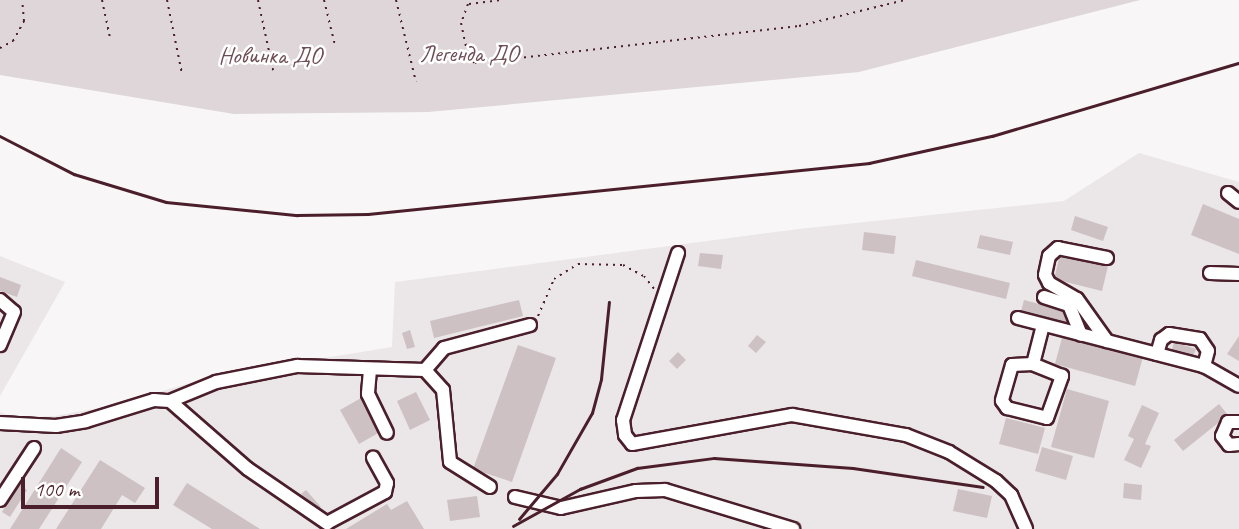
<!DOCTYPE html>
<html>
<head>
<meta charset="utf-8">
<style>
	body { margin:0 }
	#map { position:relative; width:1239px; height:529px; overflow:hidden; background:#f8f6f7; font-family:Caveat,sans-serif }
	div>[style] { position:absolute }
	.built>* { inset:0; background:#ebe6e8 }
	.green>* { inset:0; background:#ded6d9 }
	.building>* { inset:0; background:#cdc1c4 }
	.path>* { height:2px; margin-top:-1px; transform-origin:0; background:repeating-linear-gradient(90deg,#4a1f2b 0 2px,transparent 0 7px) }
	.roads { filter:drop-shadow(2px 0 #4a1f2b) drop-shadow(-2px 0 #4a1f2b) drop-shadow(0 2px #4a1f2b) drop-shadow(0 -2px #4a1f2b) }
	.minor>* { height:12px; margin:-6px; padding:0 6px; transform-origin:6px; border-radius:6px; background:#fff }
	.rail>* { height:2.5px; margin:-1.25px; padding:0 1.25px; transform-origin:1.25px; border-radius:1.25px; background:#4a1f2b }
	span { translate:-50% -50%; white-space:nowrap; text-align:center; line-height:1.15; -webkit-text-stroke:5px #fff; paint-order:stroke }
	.park-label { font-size:24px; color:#6f4d56 }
	.scale { position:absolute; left:21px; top:477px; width:138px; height:32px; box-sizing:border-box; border:4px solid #4a1f2b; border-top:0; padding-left:9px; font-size:21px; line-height:24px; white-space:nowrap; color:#4a1f2b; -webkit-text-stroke:5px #fff; paint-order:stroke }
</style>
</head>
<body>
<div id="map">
	<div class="built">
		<div style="clip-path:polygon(1139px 153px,1239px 182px,1239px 529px,0 529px,0 412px,14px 418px,55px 416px,110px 406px,215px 376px,392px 347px,395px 282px,799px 229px,1064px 201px)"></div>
		<div style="clip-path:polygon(0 256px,65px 282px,0 396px)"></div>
	</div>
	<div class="green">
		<div style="clip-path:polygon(0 0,1140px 0,859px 72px,428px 112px,234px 114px,0 75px)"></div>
	</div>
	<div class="building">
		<div style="clip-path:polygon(1203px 204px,1239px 219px,1239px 254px,1191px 235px)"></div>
		<div style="clip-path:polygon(1075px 216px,1108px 227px,1103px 241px,1071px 230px)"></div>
		<div style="clip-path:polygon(864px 232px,896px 236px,894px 254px,862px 250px)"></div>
		<div style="clip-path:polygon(980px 235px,1013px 242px,1010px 255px,977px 248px)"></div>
		<div style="clip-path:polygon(700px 253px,723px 255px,721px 269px,698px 266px)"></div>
		<div style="clip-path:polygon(1060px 255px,1108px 266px,1102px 291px,1054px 279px)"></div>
		<div style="clip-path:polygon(916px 260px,1010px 283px,1006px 299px,912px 276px)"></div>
		<div style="clip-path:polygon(0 277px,21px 285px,17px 297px,0 291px)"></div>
		<div style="clip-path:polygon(519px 300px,523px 316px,434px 338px,430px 321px)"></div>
		<div style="clip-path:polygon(1024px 300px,1070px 312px,1066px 327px,1020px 315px)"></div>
		<div style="clip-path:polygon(410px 330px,415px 347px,407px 349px,402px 333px)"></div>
		<div style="clip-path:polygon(1063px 334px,1143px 357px,1135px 386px,1055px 364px)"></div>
		<div style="clip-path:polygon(757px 335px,766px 342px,756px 353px,748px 346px)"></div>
		<div style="clip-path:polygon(1239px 336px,1239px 361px,1227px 354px)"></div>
		<div style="clip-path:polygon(1174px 342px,1196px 349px,1193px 356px,1172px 350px)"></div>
		<div style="clip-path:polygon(518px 345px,556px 358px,512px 482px,473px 469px)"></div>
		<div style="clip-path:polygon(678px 352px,686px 360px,677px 369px,669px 361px)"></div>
		<div style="clip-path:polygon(1067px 389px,1109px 401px,1094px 458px,1051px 447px)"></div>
		<div style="clip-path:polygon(416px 392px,430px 420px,410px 430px,397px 401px)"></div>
		<div style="clip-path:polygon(361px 398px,380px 432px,359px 444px,340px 410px)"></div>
		<div style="clip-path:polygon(1219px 404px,1228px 415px,1183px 451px,1174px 440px)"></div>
		<div style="clip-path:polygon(1142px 405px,1159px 413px,1145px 444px,1151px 446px,1141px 468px,1124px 460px,1134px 439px,1128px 436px)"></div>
		<div style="clip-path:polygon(1006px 418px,1045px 428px,1038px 454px,999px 444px)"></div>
		<div style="clip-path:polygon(1042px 447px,1073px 456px,1066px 480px,1035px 471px)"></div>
		<div style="clip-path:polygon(61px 448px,82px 462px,39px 529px,10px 529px)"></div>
		<div style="clip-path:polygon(100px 460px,145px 488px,135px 503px,122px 495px,101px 529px,56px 529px)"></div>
		<div style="clip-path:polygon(187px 483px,260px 529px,212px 529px,173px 505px)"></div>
		<div style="clip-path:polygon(1124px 483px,1142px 485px,1141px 500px,1123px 498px)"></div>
		<div style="clip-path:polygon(19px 484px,27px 490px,10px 517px,2px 512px)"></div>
		<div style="clip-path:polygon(958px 489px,992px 496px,987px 518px,953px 511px)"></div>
		<div style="clip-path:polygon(306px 490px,321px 507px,316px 511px,301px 494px)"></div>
		<div style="clip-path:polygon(477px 496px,480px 517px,450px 521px,447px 500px)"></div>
		<div style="clip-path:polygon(407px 501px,424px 529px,346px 529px,387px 504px,391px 510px)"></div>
	</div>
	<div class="path">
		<div style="left:102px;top:0;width:38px;rotate:78deg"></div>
		<div style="left:167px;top:0;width:76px;rotate:78.5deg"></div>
		<div style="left:258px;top:0;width:72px;rotate:77.9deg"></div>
		<div style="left:324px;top:0;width:46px;rotate:76.3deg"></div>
		<div style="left:396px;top:0;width:84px;rotate:76.3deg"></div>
		<div style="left:468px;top:4px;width:20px;rotate:110deg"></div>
		<div style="left:461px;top:23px;width:35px;rotate:78deg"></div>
		<div style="left:468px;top:57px;width:9px;rotate:41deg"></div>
		<div style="left:475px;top:63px;width:326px;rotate:-6.5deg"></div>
		<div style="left:799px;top:26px;width:109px;rotate:-13.8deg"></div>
		<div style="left:469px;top:4px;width:32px;rotate:-7deg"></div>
		<div style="left:0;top:48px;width:15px;rotate:-28deg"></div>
		<div style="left:13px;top:41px;width:23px;rotate:-61deg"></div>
		<div style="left:24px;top:21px;width:21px;rotate:-95deg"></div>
		<div style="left:538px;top:316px;width:40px;rotate:-66.6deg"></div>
		<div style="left:554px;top:279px;width:28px;rotate:-32deg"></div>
		<div style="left:578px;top:264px;width:45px;rotate:1.3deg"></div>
		<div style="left:623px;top:265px;width:24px;rotate:28deg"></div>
		<div style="left:644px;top:276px;width:18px;rotate:52deg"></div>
	</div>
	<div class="roads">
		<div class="minor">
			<div style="left:1228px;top:193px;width:14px;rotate:39deg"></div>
			<div style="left:678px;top:253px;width:176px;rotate:108.2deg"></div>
			<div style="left:623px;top:420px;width:15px;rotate:82deg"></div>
			<div style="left:625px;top:435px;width:11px;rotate:52deg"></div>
			<div style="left:632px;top:444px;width:163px;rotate:-10.3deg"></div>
			<div style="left:792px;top:415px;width:116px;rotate:10deg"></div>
			<div style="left:906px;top:435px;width:46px;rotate:21.6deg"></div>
			<div style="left:949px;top:452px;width:55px;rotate:31.7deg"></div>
			<div style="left:996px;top:481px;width:21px;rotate:43deg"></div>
			<div style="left:1011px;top:495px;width:37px;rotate:66deg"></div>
			<div style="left:1107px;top:258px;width:50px;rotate:-168.5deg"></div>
			<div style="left:1058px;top:248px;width:12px;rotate:138deg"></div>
			<div style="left:1049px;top:256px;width:19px;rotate:102deg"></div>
			<div style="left:1045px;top:275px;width:9px;rotate:63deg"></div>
			<div style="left:1049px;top:283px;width:32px;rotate:30deg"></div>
			<div style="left:1077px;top:299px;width:52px;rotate:54.5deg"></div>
			<div style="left:1210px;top:273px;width:29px;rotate:2deg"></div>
			<div style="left:1044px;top:297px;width:26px;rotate:18deg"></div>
			<div style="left:1069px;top:305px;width:32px;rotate:68deg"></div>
			<div style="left:0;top:300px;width:18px;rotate:41deg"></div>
			<div style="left:14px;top:312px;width:36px;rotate:113deg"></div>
			<div style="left:1018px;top:318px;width:192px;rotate:14.5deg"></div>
			<div style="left:1204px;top:366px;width:40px;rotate:29.7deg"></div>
			<div style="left:1157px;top:354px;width:15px;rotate:-74deg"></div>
			<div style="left:1161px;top:340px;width:10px;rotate:-37deg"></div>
			<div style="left:1169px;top:334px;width:31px;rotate:9deg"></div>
			<div style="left:1200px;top:339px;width:14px;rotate:56deg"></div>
			<div style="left:1208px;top:351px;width:16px;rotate:105deg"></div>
			<div style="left:1033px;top:364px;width:21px;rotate:177deg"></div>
			<div style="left:1012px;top:365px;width:37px;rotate:106deg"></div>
			<div style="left:1002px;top:401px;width:9px;rotate:54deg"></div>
			<div style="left:1007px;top:408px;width:41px;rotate:14deg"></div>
			<div style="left:1047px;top:418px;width:45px;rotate:-70.3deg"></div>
			<div style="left:1062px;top:376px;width:31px;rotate:-158deg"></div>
			<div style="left:1033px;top:364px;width:40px;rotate:-75.6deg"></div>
			<div style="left:370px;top:370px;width:24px;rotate:95deg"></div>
			<div style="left:368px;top:394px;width:43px;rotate:64deg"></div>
			<div style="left:425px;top:370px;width:29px;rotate:-49deg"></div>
			<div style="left:444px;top:348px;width:89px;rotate:-15deg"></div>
			<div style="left:170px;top:401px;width:50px;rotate:-22.4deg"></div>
			<div style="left:216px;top:382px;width:83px;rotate:-11.2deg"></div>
			<div style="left:297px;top:366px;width:128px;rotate:1.8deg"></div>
			<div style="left:425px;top:370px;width:27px;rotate:48deg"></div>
			<div style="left:443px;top:390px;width:72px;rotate:84.4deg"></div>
			<div style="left:450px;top:462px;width:47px;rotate:32deg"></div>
			<div style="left:1239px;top:422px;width:11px;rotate:180deg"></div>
			<div style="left:1228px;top:422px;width:15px;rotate:113deg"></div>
			<div style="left:1222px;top:436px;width:11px;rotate:52deg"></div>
			<div style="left:1229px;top:445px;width:10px;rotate:-6deg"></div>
			<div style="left:0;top:423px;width:56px;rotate:3.1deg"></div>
			<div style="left:56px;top:426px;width:30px;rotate:-9deg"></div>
			<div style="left:86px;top:421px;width:71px;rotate:-17.2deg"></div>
			<div style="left:154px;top:400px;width:16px;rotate:4deg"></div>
			<div style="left:170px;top:401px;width:103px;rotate:41.1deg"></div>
			<div style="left:248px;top:469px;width:96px;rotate:34.4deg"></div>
			<div style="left:327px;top:523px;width:66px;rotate:-28.1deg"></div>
			<div style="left:385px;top:492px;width:9px;rotate:-77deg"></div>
			<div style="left:387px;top:483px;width:29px;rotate:-119deg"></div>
			<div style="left:515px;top:497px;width:47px;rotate:13.4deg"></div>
			<div style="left:561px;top:508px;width:77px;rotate:-12.8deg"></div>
			<div style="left:636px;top:491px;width:29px;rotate:-2deg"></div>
			<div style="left:665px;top:490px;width:134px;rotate:16.9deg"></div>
			<div style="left:0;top:500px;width:62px;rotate:-56.8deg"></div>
		</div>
	</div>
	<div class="rail">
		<div style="left:0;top:136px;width:83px;rotate:27.2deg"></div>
		<div style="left:74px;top:174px;width:96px;rotate:16.9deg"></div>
		<div style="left:166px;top:202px;width:132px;rotate:5.7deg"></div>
		<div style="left:297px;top:215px;width:71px;rotate:-0.8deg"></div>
		<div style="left:368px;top:214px;width:504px;rotate:-5.81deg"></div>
		<div style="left:869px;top:163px;width:126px;rotate:-12.4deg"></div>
		<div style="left:992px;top:136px;width:258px;rotate:-16.5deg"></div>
		<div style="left:519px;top:519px;width:59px;rotate:-49.8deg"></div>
		<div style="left:557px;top:474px;width:70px;rotate:-60.2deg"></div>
		<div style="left:592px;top:413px;width:35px;rotate:-75deg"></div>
		<div style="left:601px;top:379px;width:77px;rotate:-84.1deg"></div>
		<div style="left:513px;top:526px;width:77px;rotate:-28.9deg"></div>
		<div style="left:580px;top:489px;width:61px;rotate:-20.2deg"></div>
		<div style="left:637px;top:468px;width:78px;rotate:-7.4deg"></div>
		<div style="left:714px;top:458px;width:139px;rotate:4.1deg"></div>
		<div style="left:853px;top:468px;width:131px;rotate:8.3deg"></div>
	</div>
	<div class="park-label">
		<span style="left:469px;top:54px">Легенда ДО</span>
		<span style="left:270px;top:56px">Новинка ДО</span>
	</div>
	<div class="scale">100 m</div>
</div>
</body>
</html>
